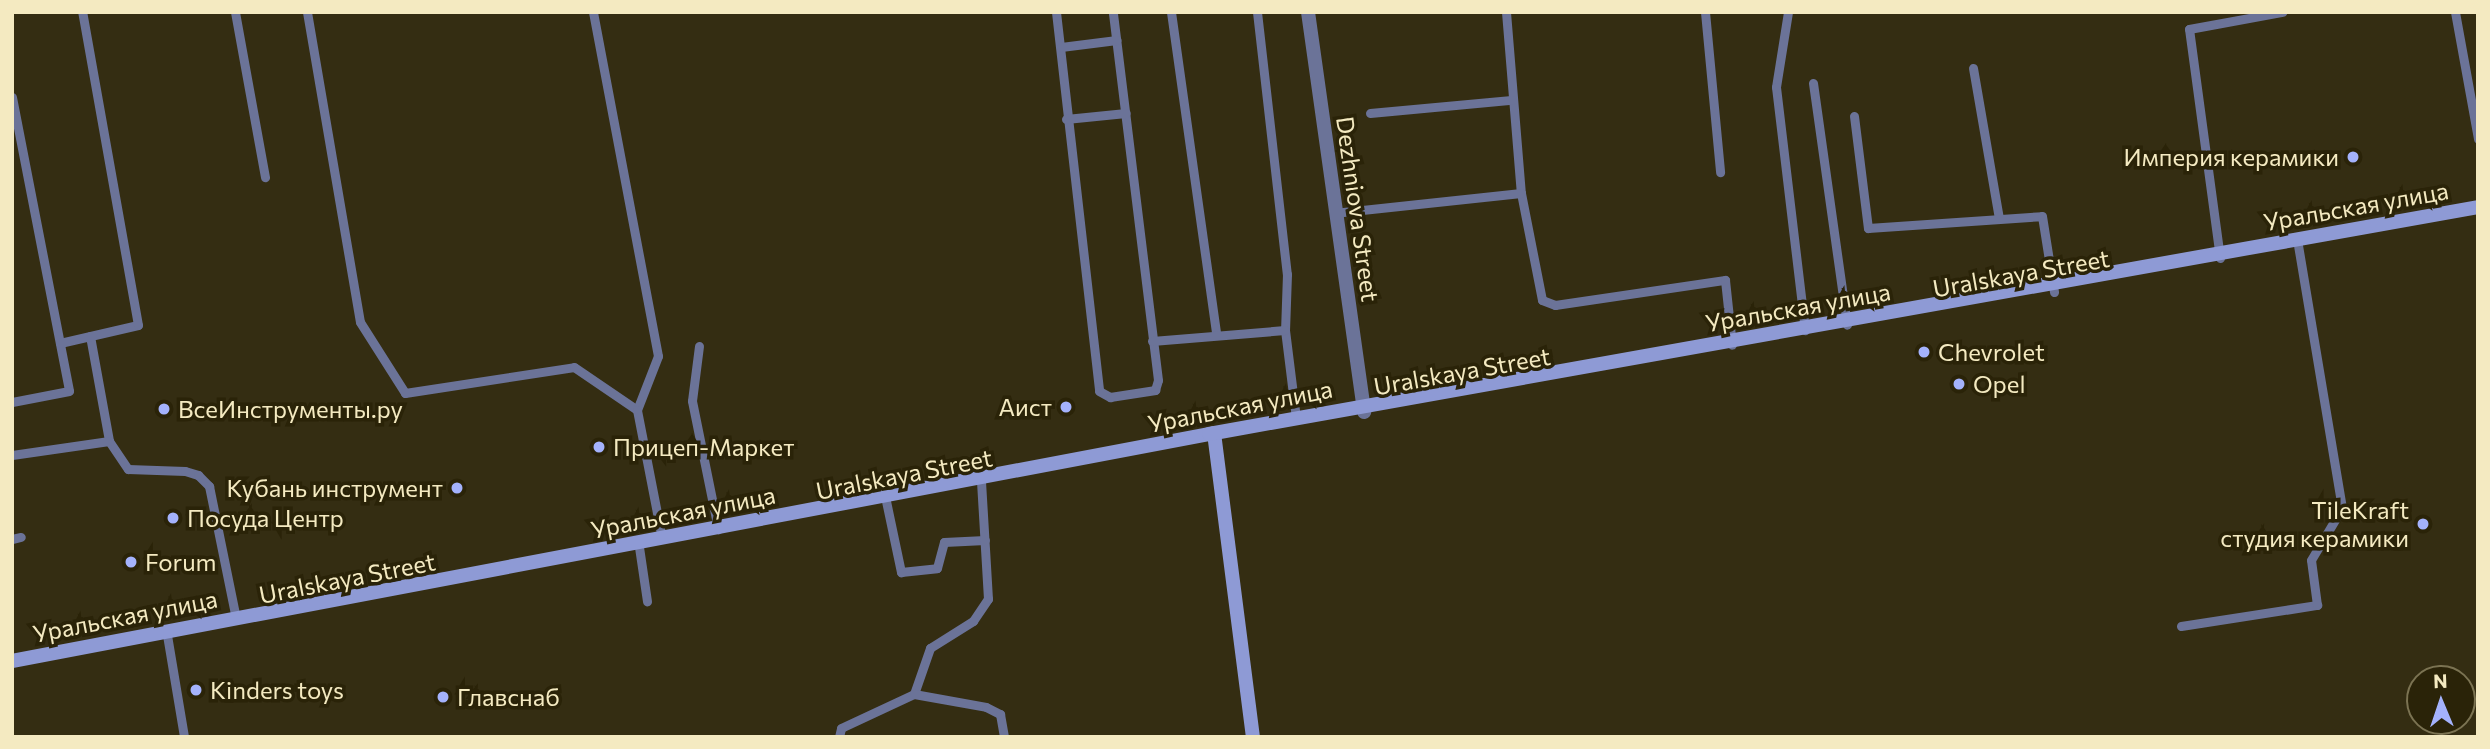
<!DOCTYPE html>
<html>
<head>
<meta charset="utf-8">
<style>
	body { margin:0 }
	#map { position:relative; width:2490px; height:749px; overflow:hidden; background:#342d12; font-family:Commissioner,sans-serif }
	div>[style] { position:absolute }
	.lane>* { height:9px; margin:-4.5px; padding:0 4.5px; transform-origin:4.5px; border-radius:4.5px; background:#6b7398 }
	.street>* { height:14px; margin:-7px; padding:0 7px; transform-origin:7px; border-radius:7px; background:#6b7398 }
	.secondary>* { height:14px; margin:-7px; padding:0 7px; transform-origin:7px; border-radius:7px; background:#8e9ad5 }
	.dots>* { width:19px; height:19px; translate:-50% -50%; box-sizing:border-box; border:4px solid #2a2308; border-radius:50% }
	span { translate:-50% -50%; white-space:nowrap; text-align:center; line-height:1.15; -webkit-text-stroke:7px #2a2308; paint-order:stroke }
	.poi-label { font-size:24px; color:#f4eac1 }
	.right { translate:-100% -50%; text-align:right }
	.left { translate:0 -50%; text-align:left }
	.street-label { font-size:24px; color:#f4eac1 }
	.frame { position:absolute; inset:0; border:14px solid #f4eac1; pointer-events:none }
	.north { position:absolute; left:2406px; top:665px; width:70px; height:70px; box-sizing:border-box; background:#2a2308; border:2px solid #7b7352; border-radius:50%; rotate:358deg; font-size:19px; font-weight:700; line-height:28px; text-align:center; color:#f4eac1 }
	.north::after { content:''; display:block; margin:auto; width:24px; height:32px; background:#a4b2fc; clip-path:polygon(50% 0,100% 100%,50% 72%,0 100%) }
</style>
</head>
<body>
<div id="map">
	<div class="lane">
		<div style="left:235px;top:12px;width:168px;rotate:79.7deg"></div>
		<div style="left:307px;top:12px;width:314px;rotate:80.3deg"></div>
		<div style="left:360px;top:322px;width:84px;rotate:57.6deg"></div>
		<div style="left:405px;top:393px;width:171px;rotate:-8.7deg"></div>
		<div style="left:574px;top:367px;width:76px;rotate:34.3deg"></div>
		<div style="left:593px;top:12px;width:350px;rotate:79.3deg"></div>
		<div style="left:658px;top:356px;width:58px;rotate:111.3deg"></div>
		<div style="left:637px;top:410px;width:131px;rotate:79deg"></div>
		<div style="left:1056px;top:12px;width:381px;rotate:83.5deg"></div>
		<div style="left:1099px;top:391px;width:13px;rotate:29deg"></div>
		<div style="left:1110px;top:397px;width:46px;rotate:-8.8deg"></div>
		<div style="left:1155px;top:390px;width:10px;rotate:-73deg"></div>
		<div style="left:1158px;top:380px;width:371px;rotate:-97deg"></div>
		<div style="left:1171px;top:12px;width:325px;rotate:82deg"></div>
		<div style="left:1257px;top:12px;width:264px;rotate:83.5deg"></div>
		<div style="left:1287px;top:274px;width:56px;rotate:92deg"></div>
		<div style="left:1285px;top:330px;width:89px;rotate:82.9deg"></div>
		<div style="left:1506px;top:12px;width:182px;rotate:85.3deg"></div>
		<div style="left:1521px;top:193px;width:109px;rotate:78.9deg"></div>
		<div style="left:1542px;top:300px;width:14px;rotate:21deg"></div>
		<div style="left:1555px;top:305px;width:172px;rotate:-8.4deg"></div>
		<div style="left:1725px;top:280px;width:65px;rotate:83.9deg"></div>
		<div style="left:1705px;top:12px;width:161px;rotate:84.6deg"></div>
		<div style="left:1788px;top:12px;width:76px;rotate:99.1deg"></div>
		<div style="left:1776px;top:87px;width:245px;rotate:83.2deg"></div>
		<div style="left:2455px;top:12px;width:129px;rotate:79.7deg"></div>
		<div style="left:1061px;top:47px;width:56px;rotate:-7.1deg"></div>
		<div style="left:1973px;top:68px;width:152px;rotate:80.2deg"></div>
		<div style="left:1813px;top:83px;width:244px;rotate:82deg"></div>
		<div style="left:12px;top:97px;width:299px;rotate:79deg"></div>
		<div style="left:69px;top:391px;width:58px;rotate:169.1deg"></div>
		<div style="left:1370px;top:113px;width:142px;rotate:-5.3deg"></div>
		<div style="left:1854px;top:116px;width:113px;rotate:82.9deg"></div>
		<div style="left:1868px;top:228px;width:174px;rotate:-3.9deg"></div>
		<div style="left:2042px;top:216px;width:77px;rotate:81deg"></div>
		<div style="left:1066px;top:119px;width:60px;rotate:-5.7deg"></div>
		<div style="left:1334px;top:213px;width:188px;rotate:-6.1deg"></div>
		<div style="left:2220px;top:258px;width:231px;rotate:-97.7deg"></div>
		<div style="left:2189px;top:29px;width:95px;rotate:-10.4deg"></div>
		<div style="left:90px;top:336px;width:107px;rotate:79.7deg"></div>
		<div style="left:109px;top:441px;width:34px;rotate:56deg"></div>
		<div style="left:128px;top:469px;width:57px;rotate:2deg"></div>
		<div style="left:185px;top:471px;width:14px;rotate:17deg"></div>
		<div style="left:198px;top:475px;width:16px;rotate:45deg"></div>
		<div style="left:209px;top:486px;width:136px;rotate:78.5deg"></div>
		<div style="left:1152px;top:341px;width:133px;rotate:-4.7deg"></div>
		<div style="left:60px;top:343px;width:80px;rotate:-13deg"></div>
		<div style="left:138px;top:325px;width:318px;rotate:-100.1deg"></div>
		<div style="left:699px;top:346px;width:55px;rotate:97.3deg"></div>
		<div style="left:692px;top:401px;width:131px;rotate:78.5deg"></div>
		<div style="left:12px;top:455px;width:98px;rotate:-8.2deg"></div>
		<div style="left:886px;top:501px;width:73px;rotate:78.1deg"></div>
		<div style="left:901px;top:572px;width:36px;rotate:-6deg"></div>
		<div style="left:937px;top:568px;width:27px;rotate:-75deg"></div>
		<div style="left:944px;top:542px;width:41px;rotate:-2.8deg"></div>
		<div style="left:12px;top:539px;width:9px;rotate:-13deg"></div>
		<div style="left:639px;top:547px;width:55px;rotate:81.6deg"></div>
		<div style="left:2181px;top:626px;width:138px;rotate:-8.8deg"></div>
		<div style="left:2317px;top:605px;width:45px;rotate:-97.6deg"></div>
		<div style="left:2311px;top:560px;width:61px;rotate:-59.2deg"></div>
		<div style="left:2342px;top:508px;width:266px;rotate:-99.5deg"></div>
		<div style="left:167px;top:635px;width:103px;rotate:80.5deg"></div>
		<div style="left:914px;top:694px;width:49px;rotate:-70.8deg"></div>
		<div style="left:930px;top:648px;width:51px;rotate:-32.1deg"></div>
		<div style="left:973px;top:621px;width:27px;rotate:-56deg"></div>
		<div style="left:988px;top:599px;width:117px;rotate:-93.4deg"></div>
		<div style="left:839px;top:737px;width:9px;rotate:-77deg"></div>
		<div style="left:841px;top:728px;width:81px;rotate:-25deg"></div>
		<div style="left:914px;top:694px;width:73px;rotate:10.2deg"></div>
		<div style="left:986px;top:707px;width:16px;rotate:27deg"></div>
		<div style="left:1000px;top:714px;width:23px;rotate:80deg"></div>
	</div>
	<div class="street">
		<div style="left:1308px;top:12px;width:404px;rotate:82deg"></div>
	</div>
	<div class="secondary">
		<div style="left:1214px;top:433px;width:306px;rotate:82.7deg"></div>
		<div style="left:12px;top:661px;width:1218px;rotate:-10.74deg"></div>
		<div style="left:1209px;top:434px;width:1289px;rotate:-10.14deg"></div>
	</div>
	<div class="dots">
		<div style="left:2353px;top:157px;background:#a4b2fc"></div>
		<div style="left:1924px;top:352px;background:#a4b2fc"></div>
		<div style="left:1959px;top:384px;background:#a4b2fc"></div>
		<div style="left:1066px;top:407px;background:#a4b2fc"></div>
		<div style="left:164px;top:409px;background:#a4b2fc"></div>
		<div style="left:599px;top:447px;background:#a4b2fc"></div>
		<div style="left:457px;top:488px;background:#a4b2fc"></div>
		<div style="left:173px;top:518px;background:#a4b2fc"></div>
		<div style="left:2423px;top:524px;background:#a4b2fc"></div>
		<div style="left:131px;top:562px;background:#a4b2fc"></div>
		<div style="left:196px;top:690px;background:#a4b2fc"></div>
		<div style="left:443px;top:697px;background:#a4b2fc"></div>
	</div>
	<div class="poi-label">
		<span class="right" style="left:2339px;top:157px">Империя керамики</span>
		<span class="left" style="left:1938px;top:352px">Chevrolet</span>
		<span class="left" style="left:1973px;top:384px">Opel</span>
		<span class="right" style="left:1052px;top:407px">Аист</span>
		<span class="left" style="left:178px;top:409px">ВсеИнструменты.ру</span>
		<span class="left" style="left:613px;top:447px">Прицеп-Маркет</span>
		<span class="right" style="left:443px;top:488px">Кубань инструмент</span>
		<span class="right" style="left:2409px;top:524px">TileKraft<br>студия керамики</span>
		<span class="left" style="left:187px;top:518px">Посуда Центр</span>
		<span class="left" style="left:145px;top:562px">Forum</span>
		<span class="left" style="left:210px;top:690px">Kinders toys</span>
		<span class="left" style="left:457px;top:697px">Главснаб</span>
	</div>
	<div class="street-label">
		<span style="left:2356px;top:206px;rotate:-10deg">Уральская улица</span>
		<span style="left:1358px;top:209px;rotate:82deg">Dezhniova Street</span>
		<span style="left:2021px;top:273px;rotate:-10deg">Uralskaya Street</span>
		<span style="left:1798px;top:307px;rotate:-10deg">Уральская улица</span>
		<span style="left:1462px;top:371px;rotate:-10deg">Uralskaya Street</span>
		<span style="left:1240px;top:406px;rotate:-11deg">Уральская улица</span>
		<span style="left:904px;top:474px;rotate:-11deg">Uralskaya Street</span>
		<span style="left:683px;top:512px;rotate:-11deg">Уральская улица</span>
		<span style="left:347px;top:578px;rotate:-11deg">Uralskaya Street</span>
		<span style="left:125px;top:616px;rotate:-11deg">Уральская улица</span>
	</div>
	<div class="frame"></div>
	<div class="north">N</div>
</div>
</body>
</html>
